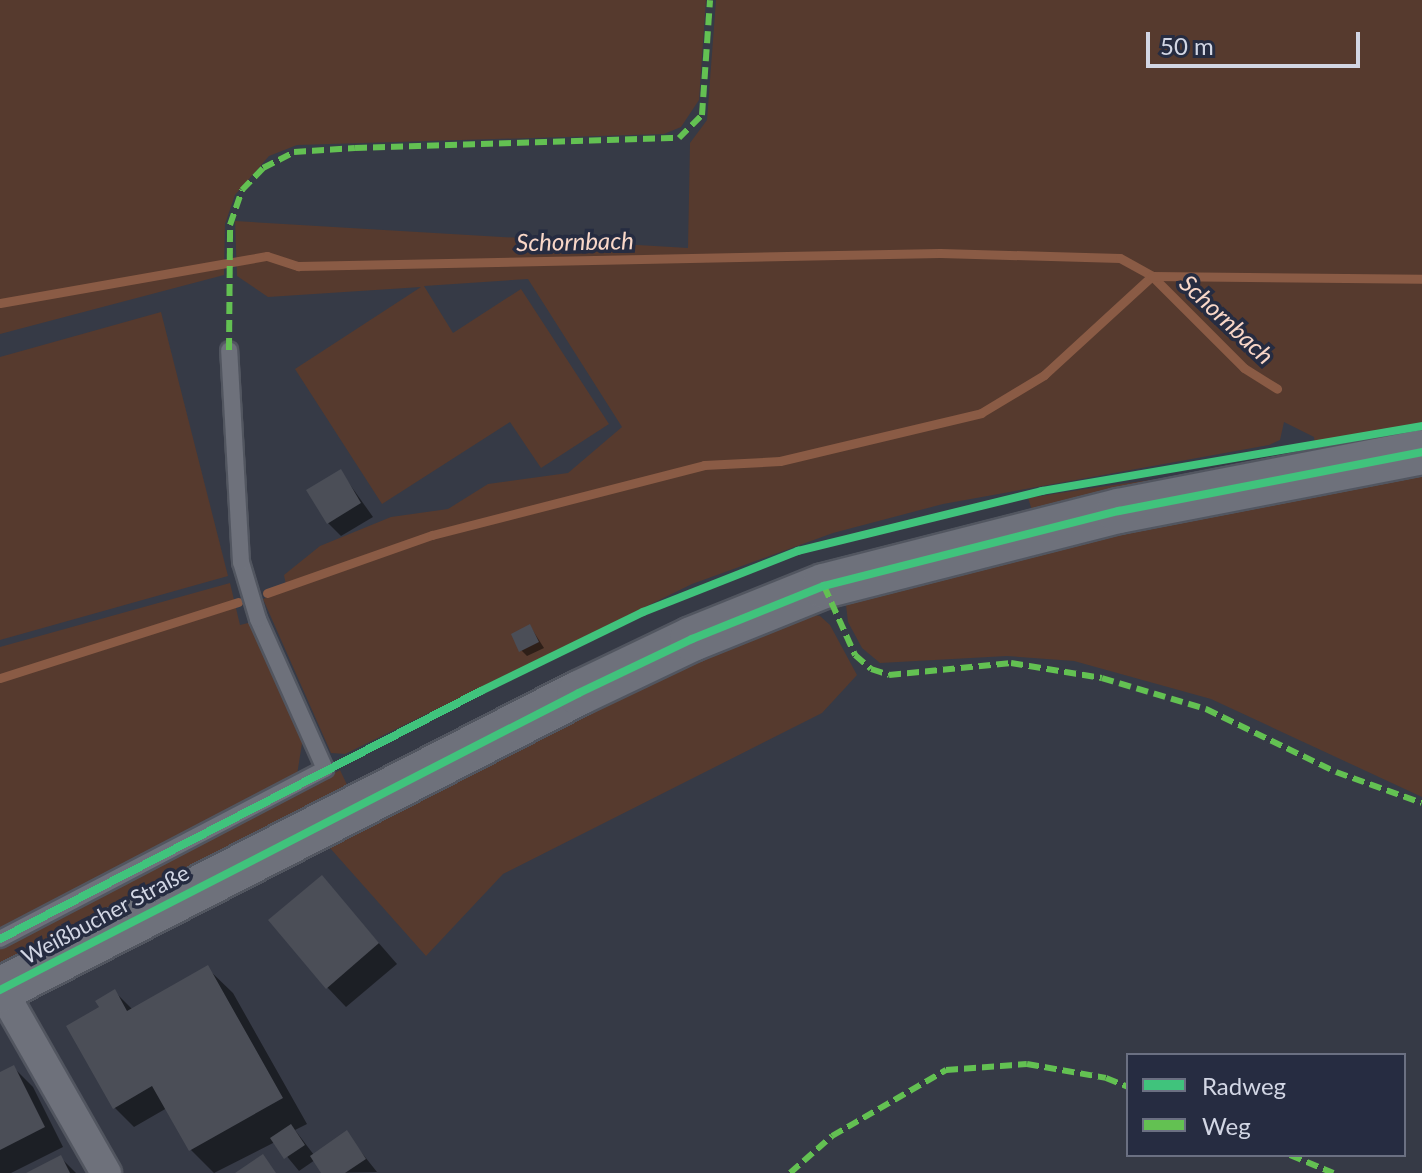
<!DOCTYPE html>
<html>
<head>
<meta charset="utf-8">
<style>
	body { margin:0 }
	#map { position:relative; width:1422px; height:1173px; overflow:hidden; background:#363a46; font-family:Lato,sans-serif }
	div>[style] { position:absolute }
	.green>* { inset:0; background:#563a2e }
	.shadow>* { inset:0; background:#0007 }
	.stream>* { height:9px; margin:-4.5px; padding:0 4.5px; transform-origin:4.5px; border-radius:4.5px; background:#8a5b45 }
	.building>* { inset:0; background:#4b4e57 }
	.roads { filter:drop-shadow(2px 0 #525660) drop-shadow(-2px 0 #525660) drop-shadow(0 2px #525660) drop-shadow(0 -2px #525660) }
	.lane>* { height:16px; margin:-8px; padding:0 8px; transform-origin:8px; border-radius:8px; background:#6e717b }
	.street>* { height:30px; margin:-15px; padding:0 15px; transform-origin:15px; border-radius:15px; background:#6e717b }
	.secondary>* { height:44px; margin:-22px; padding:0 22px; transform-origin:22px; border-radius:22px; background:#6e717b }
	.quiet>* { height:6px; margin-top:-3px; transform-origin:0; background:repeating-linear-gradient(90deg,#63c152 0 12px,transparent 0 18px) }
	.cycleway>* { height:8px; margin:-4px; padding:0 4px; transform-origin:4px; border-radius:4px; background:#40c37c }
	span { translate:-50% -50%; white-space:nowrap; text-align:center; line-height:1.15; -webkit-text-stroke:7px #262c41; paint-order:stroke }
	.street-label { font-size:22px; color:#d2d6e4 }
	.water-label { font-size:24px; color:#f9d7c8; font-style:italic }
	.legend { position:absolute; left:1126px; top:1053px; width:280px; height:104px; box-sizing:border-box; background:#262c41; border:2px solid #6b7082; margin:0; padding:10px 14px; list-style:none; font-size:24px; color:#d2d6e4 }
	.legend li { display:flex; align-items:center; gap:16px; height:40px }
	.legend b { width:40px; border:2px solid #6b7082 }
	.scale { position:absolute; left:1146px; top:32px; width:214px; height:36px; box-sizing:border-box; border:4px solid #d2d6e4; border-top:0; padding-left:10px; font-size:24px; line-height:28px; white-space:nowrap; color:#d2d6e4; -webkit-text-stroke:6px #262c41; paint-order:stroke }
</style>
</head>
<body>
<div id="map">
	<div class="green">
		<div style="clip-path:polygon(0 0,706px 0,699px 100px,681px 127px,664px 134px,297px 145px,269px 156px,235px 195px,225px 224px,224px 275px,0 334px)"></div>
		<div style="clip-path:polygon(716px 0,1422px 0,1422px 423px,1315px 445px,1314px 437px,1284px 422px,1280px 440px,1269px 445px,943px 504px,833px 533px,692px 584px,345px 754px,331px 753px,263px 599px,287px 590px,284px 575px,320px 546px,391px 517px,448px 509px,488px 484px,568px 473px,622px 427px,528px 279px,424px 286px,453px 333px,521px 289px,609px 424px,541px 468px,510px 422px,382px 504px,295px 369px,421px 287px,268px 297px,237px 276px,235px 221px,688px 248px,690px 143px,707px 120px)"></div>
		<div style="clip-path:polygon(161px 312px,228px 576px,0 640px,0 357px)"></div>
		<div style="clip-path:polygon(1281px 462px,1035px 519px,1028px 498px,1099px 487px)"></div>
		<div style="clip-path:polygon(1422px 473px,1422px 797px,1211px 699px,1074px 661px,1007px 656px,880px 663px,862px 648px,848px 622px,846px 605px,855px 594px,1078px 540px)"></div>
		<div style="clip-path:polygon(230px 583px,240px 625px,252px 622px,303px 737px,297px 775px,0 933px,0 647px)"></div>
		<div style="clip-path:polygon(800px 612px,820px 616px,830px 625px,857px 675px,822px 713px,503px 874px,426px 956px,322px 839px)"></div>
		<div style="clip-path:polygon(340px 770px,349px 789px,0 974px,0 949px)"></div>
	</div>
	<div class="shadow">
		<div style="clip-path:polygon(341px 472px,373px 517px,341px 536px,328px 523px)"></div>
		<div style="clip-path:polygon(530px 626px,544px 648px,527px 656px,521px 650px)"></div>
		<div style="clip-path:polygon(322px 878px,397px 964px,346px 1007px,327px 987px)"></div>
		<div style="clip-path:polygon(207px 968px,233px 993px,307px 1124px,295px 1130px,314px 1155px,346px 1133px,377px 1172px,324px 1173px,315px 1160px,299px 1171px,275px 1142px,214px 1173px,191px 1150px,167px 1108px,134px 1127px,114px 1107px,102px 1008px,115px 992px,133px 1010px)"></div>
		<div style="clip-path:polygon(14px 1068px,33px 1087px,63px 1147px,11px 1173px,0 1173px,0 1075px)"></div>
		<div style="clip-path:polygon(61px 1158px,76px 1173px,30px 1173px)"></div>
	</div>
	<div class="stream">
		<div style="left:0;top:303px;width:271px;rotate:-10deg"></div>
		<div style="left:267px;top:256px;width:33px;rotate:18deg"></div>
		<div style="left:298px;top:266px;width:642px;rotate:-1.16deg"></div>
		<div style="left:940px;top:253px;width:180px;rotate:1.6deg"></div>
		<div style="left:1120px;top:258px;width:37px;rotate:29deg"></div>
		<div style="left:1152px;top:276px;width:130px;rotate:45deg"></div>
		<div style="left:1244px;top:368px;width:39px;rotate:32deg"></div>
		<div style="left:267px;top:593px;width:175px;rotate:-19.4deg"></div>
		<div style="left:432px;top:535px;width:281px;rotate:-14.4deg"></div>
		<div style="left:704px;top:465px;width:76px;rotate:-3deg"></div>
		<div style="left:780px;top:461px;width:207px;rotate:-13.4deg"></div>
		<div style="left:981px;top:413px;width:74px;rotate:-31.1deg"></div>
		<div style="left:1044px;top:375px;width:147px;rotate:-42.5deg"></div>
		<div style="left:1152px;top:276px;width:270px;rotate:0.6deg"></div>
		<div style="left:0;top:678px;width:250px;rotate:-17.7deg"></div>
	</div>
	<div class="building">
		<div style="clip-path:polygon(341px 469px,361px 503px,327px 524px,306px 490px)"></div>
		<div style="clip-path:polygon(530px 624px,539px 642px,519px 652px,511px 634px)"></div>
		<div style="clip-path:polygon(322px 875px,379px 943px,326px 989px,268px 920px)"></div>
		<div style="clip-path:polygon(208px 965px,283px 1098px,189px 1151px,152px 1086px,113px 1109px,66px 1026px,99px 1007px,95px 1001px,115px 989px,127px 1011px)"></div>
		<div style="clip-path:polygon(14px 1065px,45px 1127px,0 1150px,0 1072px)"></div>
		<div style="clip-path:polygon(291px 1124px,305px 1145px,284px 1159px,270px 1138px)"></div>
		<div style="clip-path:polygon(347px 1130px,366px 1159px,345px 1173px,321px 1173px,310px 1156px)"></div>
		<div style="clip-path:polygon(263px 1154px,276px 1173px,235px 1173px)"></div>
		<div style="clip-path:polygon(61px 1155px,70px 1173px,26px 1173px)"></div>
	</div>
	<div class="roads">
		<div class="lane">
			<div style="left:0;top:939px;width:367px;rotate:-27.6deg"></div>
			<div style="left:325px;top:769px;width:164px;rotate:-114.1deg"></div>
			<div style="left:258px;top:619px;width:59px;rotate:-106.6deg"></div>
			<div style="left:241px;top:562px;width:212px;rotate:-93.2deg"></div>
		</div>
		<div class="street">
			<div style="left:1px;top:989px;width:212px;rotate:60.3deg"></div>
		</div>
		<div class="secondary">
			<div style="left:0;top:990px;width:651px;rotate:-27.16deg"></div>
			<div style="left:579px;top:693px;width:125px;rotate:-25.5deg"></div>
			<div style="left:692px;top:639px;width:142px;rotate:-21.9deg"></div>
			<div style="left:824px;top:586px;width:304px;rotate:-14.3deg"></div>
			<div style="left:1119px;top:511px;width:309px;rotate:-11deg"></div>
		</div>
	</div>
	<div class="quiet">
		<div style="left:229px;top:350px;width:125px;rotate:-89.5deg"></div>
		<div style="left:230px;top:225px;width:37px;rotate:-71deg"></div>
		<div style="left:242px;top:190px;width:30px;rotate:-46deg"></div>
		<div style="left:263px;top:168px;width:35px;rotate:-27deg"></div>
		<div style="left:294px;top:152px;width:61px;rotate:-3.8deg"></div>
		<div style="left:355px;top:148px;width:324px;rotate:-1.8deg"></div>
		<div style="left:679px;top:138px;width:33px;rotate:-45deg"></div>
		<div style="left:702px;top:115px;width:115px;rotate:-86deg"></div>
		<div style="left:824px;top:586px;width:76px;rotate:65.8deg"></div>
		<div style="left:855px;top:655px;width:21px;rotate:41deg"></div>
		<div style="left:871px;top:669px;width:19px;rotate:18deg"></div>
		<div style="left:889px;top:675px;width:123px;rotate:-5.6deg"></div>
		<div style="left:1011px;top:663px;width:92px;rotate:9.4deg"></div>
		<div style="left:1102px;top:678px;width:109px;rotate:16.6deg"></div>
		<div style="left:1206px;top:709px;width:144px;rotate:25.9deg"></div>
		<div style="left:1336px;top:772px;width:91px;rotate:19.8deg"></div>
		<div style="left:1290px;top:1155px;width:47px;rotate:22.7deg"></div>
		<div style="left:790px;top:1173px;width:56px;rotate:-41.4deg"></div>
		<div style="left:832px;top:1136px;width:132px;rotate:-30.1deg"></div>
		<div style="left:946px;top:1070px;width:81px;rotate:-4.2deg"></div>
		<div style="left:1027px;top:1064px;width:80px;rotate:10deg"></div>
		<div style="left:1106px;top:1078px;width:24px;rotate:22deg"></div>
	</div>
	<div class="cycleway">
		<div style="left:0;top:939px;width:541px;rotate:-27.28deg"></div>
		<div style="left:481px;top:691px;width:180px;rotate:-26deg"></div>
		<div style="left:643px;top:612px;width:167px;rotate:-21.5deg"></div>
		<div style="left:798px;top:551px;width:251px;rotate:-13.8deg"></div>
		<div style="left:1042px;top:491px;width:386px;rotate:-9.7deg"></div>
		<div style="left:0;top:990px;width:651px;rotate:-27.16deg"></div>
		<div style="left:579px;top:693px;width:125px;rotate:-25.5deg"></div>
		<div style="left:692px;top:639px;width:142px;rotate:-21.9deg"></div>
		<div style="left:824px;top:586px;width:304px;rotate:-14.3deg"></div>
		<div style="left:1119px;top:511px;width:309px;rotate:-11deg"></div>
	</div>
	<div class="street-label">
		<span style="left:105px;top:914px;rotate:-28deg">Weißbucher Straße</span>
	</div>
	<div class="water-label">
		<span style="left:575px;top:241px;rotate:-1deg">Schornbach</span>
		<span style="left:1227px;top:319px;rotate:43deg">Schornbach</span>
	</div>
	<ul class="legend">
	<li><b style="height:10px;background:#40c37c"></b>Radweg</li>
	<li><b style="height:10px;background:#63c152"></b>Weg</li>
	</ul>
	<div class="scale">50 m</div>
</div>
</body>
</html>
